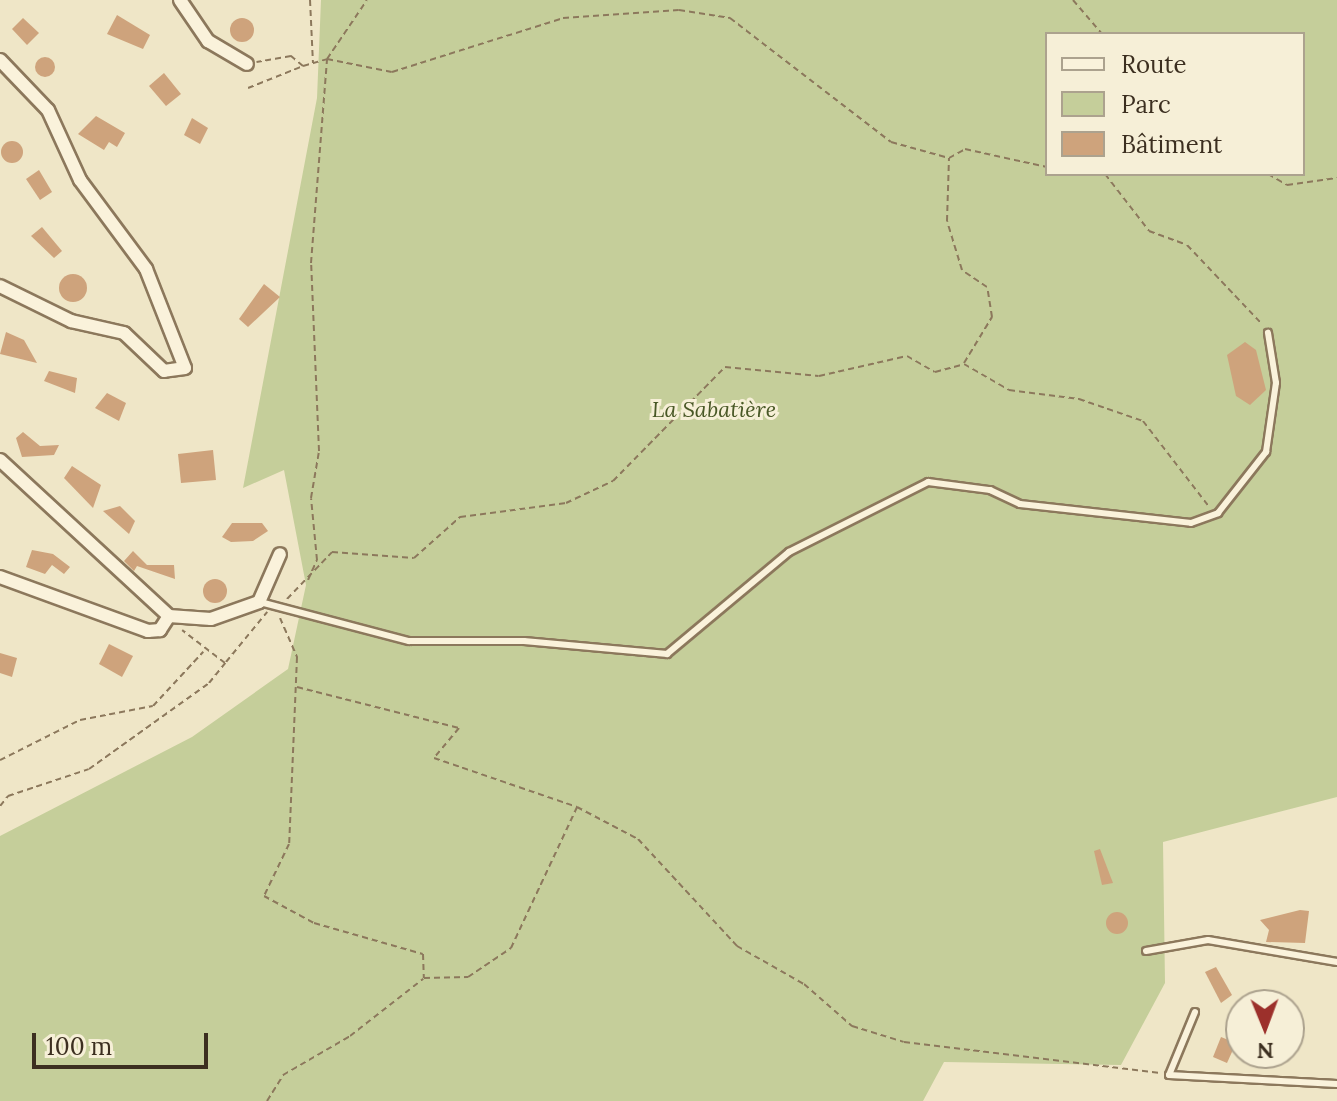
<!DOCTYPE html>
<html>
<head>
<meta charset="utf-8">
<style>
	body { margin:0 }
	#map { position:relative; width:1337px; height:1101px; overflow:hidden; background:#efe6c7; font-family:Lora,serif }
	div>[style] { position:absolute }
	.green>* { inset:0; background:#c5ce9a }
	.building>* { inset:0; background:#cea37c }
	.round { border-radius:50% }
	.path>* { height:2px; margin-top:-1px; transform-origin:0; background:repeating-linear-gradient(90deg,#8c785c 0 6px,transparent 0 10px) }
	.roads { filter:drop-shadow(2px 0 #8c785c) drop-shadow(-2px 0 #8c785c) drop-shadow(0 2px #8c785c) drop-shadow(0 -2px #8c785c) }
	.lane>* { height:6px; margin:-3px; padding:0 3px; transform-origin:3px; border-radius:3px; background:#faf2db }
	.street>* { height:12px; margin:-6px; padding:0 6px; transform-origin:6px; border-radius:6px; background:#faf2db }
	span { translate:-50% -50%; white-space:nowrap; text-align:center; line-height:1.15; -webkit-text-stroke:6px #f6efd7; paint-order:stroke }
	.park-label { font-size:22px; color:#495826; font-style:italic }
	.legend { position:absolute; left:1045px; top:32px; width:260px; height:144px; box-sizing:border-box; background:#f6efd7; border:2px solid #aca28e; margin:0; padding:10px 14px; list-style:none; font-size:24px; color:#3c2f20 }
	.legend li { display:flex; align-items:center; gap:16px; height:40px }
	.legend b { width:40px; border:2px solid #aca28e }
	.north { position:absolute; left:1225px; top:989px; width:80px; height:80px; box-sizing:border-box; background:#f6efd7; border:2px solid #aca28e; border-radius:50%; rotate:179deg; font-size:22px; font-weight:700; line-height:32px; text-align:center; color:#3c2f20 }
	.north::after { content:''; display:block; margin:auto; width:28px; height:36px; background:#9c302b; clip-path:polygon(50% 0,100% 100%,50% 72%,0 100%) }
	.scale { position:absolute; left:32px; top:1033px; width:176px; height:36px; box-sizing:border-box; border:4px solid #3c2f20; border-top:0; padding-left:10px; font-size:24px; line-height:28px; white-space:nowrap; color:#3c2f20; -webkit-text-stroke:6px #f6efd7; paint-order:stroke }
</style>
</head>
<body>
<div id="map">
	<div class="green">
		<div style="clip-path:polygon(evenodd,321px 0,1337px 0,1337px 797px,1163px 842px,1165px 983px,1121px 1065px,944px 1062px,923px 1101px,0 1101px,0 836px,192px 737px,288px 669px,306px 585px,284px 470px,243px 488px,317px 98px,321px 0,1047px 34px,1303px 34px,1303px 174px,1047px 174px,1047px 34px)"></div>
	</div>
	<div class="building">
		<div style="clip-path:polygon(117px 15px,150px 35px,143px 49px,107px 34px)"></div>
		<div class="round" style="left:230px;top:18px;width:24px;height:24px"></div>
		<div style="clip-path:polygon(23px 18px,39px 33px,27px 45px,12px 29px)"></div>
		<div class="round" style="left:35px;top:57px;width:20px;height:20px"></div>
		<div style="clip-path:polygon(164px 73px,181px 94px,166px 106px,149px 86px)"></div>
		<div style="clip-path:polygon(96px 116px,125px 133px,117px 147px,109px 142px,104px 150px,78px 134px)"></div>
		<div style="clip-path:polygon(192px 118px,208px 128px,200px 144px,184px 135px)"></div>
		<div class="round" style="left:1px;top:141px;width:22px;height:22px"></div>
		<div style="clip-path:polygon(39px 170px,52px 192px,40px 200px,26px 179px)"></div>
		<div style="clip-path:polygon(42px 227px,62px 251px,54px 258px,31px 236px)"></div>
		<div class="round" style="left:59px;top:274px;width:28px;height:28px"></div>
		<div style="clip-path:polygon(264px 284px,280px 297px,248px 327px,239px 319px)"></div>
		<div style="clip-path:polygon(6px 332px,24px 340px,37px 363px,0 354px)"></div>
		<div style="clip-path:polygon(1245px 342px,1256px 350px,1266px 390px,1250px 405px,1236px 396px,1227px 355px)"></div>
		<div style="clip-path:polygon(49px 371px,77px 378px,75px 393px,44px 381px)"></div>
		<div style="clip-path:polygon(107px 393px,126px 403px,119px 421px,95px 408px)"></div>
		<div style="clip-path:polygon(23px 432px,40px 446px,59px 445px,54px 455px,22px 457px,16px 438px)"></div>
		<div style="clip-path:polygon(213px 450px,216px 480px,181px 483px,178px 454px)"></div>
		<div style="clip-path:polygon(72px 466px,101px 485px,93px 508px,64px 478px)"></div>
		<div style="clip-path:polygon(120px 506px,135px 521px,129px 534px,103px 511px)"></div>
		<div style="clip-path:polygon(232px 523px,262px 523px,268px 531px,253px 541px,231px 542px,222px 537px)"></div>
		<div style="clip-path:polygon(32px 550px,53px 554px,70px 567px,64px 574px,52px 565px,45px 574px,26px 567px)"></div>
		<div style="clip-path:polygon(133px 551px,147px 565px,174px 565px,175px 579px,137px 566px,134px 571px,124px 561px)"></div>
		<div class="round" style="left:203px;top:579px;width:24px;height:24px"></div>
		<div style="clip-path:polygon(109px 644px,133px 656px,122px 677px,99px 664px)"></div>
		<div style="clip-path:polygon(0 653px,17px 658px,12px 677px,0 673px)"></div>
		<div style="clip-path:polygon(1100px 849px,1113px 883px,1102px 885px,1094px 851px)"></div>
		<div style="clip-path:polygon(1300px 910px,1309px 911px,1305px 943px,1266px 942px,1269px 930px,1260px 920px)"></div>
		<div class="round" style="left:1106px;top:912px;width:22px;height:22px"></div>
		<div style="clip-path:polygon(1216px 967px,1232px 995px,1221px 1003px,1205px 972px)"></div>
		<div style="clip-path:polygon(1221px 1037px,1236px 1043px,1227px 1063px,1213px 1057px)"></div>
	</div>
	<div class="path">
		<div style="left:310px;top:0;width:63px;rotate:87.3deg"></div>
		<div style="left:1073px;top:0;width:45px;rotate:49.5deg"></div>
		<div style="left:327px;top:59px;width:66px;rotate:11.3deg"></div>
		<div style="left:392px;top:72px;width:179px;rotate:-17.5deg"></div>
		<div style="left:563px;top:18px;width:116px;rotate:-3.9deg"></div>
		<div style="left:679px;top:10px;width:52px;rotate:8.9deg"></div>
		<div style="left:730px;top:18px;width:203px;rotate:37.6deg"></div>
		<div style="left:891px;top:142px;width:60px;rotate:15.4deg"></div>
		<div style="left:303px;top:66px;width:25px;rotate:-16deg"></div>
		<div style="left:327px;top:59px;width:71px;rotate:-55.9deg"></div>
		<div style="left:248px;top:88px;width:59px;rotate:-21.8deg"></div>
		<div style="left:303px;top:66px;width:16px;rotate:-140deg"></div>
		<div style="left:291px;top:56px;width:35px;rotate:170deg"></div>
		<div style="left:1105px;top:174px;width:72px;rotate:52.3deg"></div>
		<div style="left:1149px;top:231px;width:40px;rotate:20.2deg"></div>
		<div style="left:1187px;top:245px;width:109px;rotate:46.5deg"></div>
		<div style="left:1268px;top:174px;width:22px;rotate:30deg"></div>
		<div style="left:1287px;top:185px;width:50px;rotate:-8deg"></div>
		<div style="left:964px;top:363px;width:54px;rotate:-58.7deg"></div>
		<div style="left:992px;top:317px;width:30px;rotate:-99deg"></div>
		<div style="left:987px;top:287px;width:30px;rotate:-146deg"></div>
		<div style="left:962px;top:270px;width:51px;rotate:-107deg"></div>
		<div style="left:947px;top:221px;width:63px;rotate:-88.2deg"></div>
		<div style="left:949px;top:158px;width:18px;rotate:-29deg"></div>
		<div style="left:965px;top:149px;width:84px;rotate:12.4deg"></div>
		<div style="left:308px;top:580px;width:22px;rotate:-66deg"></div>
		<div style="left:317px;top:560px;width:62px;rotate:-95.5deg"></div>
		<div style="left:311px;top:498px;width:48px;rotate:-80.3deg"></div>
		<div style="left:319px;top:451px;width:188px;rotate:-92.4deg"></div>
		<div style="left:311px;top:263px;width:204px;rotate:-85.5deg"></div>
		<div style="left:287px;top:599px;width:65px;rotate:-46.2deg"></div>
		<div style="left:332px;top:552px;width:82px;rotate:4.2deg"></div>
		<div style="left:414px;top:558px;width:62px;rotate:-41.7deg"></div>
		<div style="left:460px;top:517px;width:107px;rotate:-7.5deg"></div>
		<div style="left:566px;top:503px;width:52px;rotate:-25.1deg"></div>
		<div style="left:613px;top:481px;width:160px;rotate:-45.5deg"></div>
		<div style="left:725px;top:367px;width:94px;rotate:5.5deg"></div>
		<div style="left:819px;top:376px;width:90px;rotate:-12.8deg"></div>
		<div style="left:907px;top:356px;width:32px;rotate:30deg"></div>
		<div style="left:935px;top:372px;width:30px;rotate:-15deg"></div>
		<div style="left:964px;top:364px;width:52px;rotate:30deg"></div>
		<div style="left:1009px;top:390px;width:71px;rotate:7.3deg"></div>
		<div style="left:1079px;top:399px;width:68px;rotate:19deg"></div>
		<div style="left:1143px;top:421px;width:110px;rotate:52.4deg"></div>
		<div style="left:280px;top:618px;width:43px;rotate:66.4deg"></div>
		<div style="left:297px;top:657px;width:187px;rotate:92.4deg"></div>
		<div style="left:289px;top:844px;width:58px;rotate:115.7deg"></div>
		<div style="left:264px;top:896px;width:57px;rotate:28.4deg"></div>
		<div style="left:314px;top:923px;width:113px;rotate:15.9deg"></div>
		<div style="left:423px;top:954px;width:24px;rotate:88deg"></div>
		<div style="left:424px;top:978px;width:44px;rotate:-1.3deg"></div>
		<div style="left:468px;top:977px;width:52px;rotate:-34deg"></div>
		<div style="left:511px;top:948px;width:156px;rotate:-64.9deg"></div>
		<div style="left:226px;top:662px;width:65px;rotate:-50.6deg"></div>
		<div style="left:297px;top:687px;width:167px;rotate:14.2deg"></div>
		<div style="left:459px;top:728px;width:39px;rotate:130deg"></div>
		<div style="left:434px;top:758px;width:151px;rotate:18.9deg"></div>
		<div style="left:577px;top:807px;width:69px;rotate:27.7deg"></div>
		<div style="left:638px;top:839px;width:146px;rotate:47.2deg"></div>
		<div style="left:737px;top:946px;width:77px;rotate:29.6deg"></div>
		<div style="left:804px;top:984px;width:64px;rotate:41.2deg"></div>
		<div style="left:852px;top:1026px;width:54px;rotate:17.1deg"></div>
		<div style="left:904px;top:1042px;width:258px;rotate:6.9deg"></div>
		<div style="left:0;top:760px;width:89px;rotate:-26.6deg"></div>
		<div style="left:80px;top:720px;width:74px;rotate:-10.9deg"></div>
		<div style="left:153px;top:706px;width:74px;rotate:-47.2deg"></div>
		<div style="left:0;top:806px;width:13px;rotate:-51deg"></div>
		<div style="left:8px;top:796px;width:85px;rotate:-18.4deg"></div>
		<div style="left:89px;top:769px;width:148px;rotate:-35.6deg"></div>
		<div style="left:209px;top:683px;width:26px;rotate:-51deg"></div>
		<div style="left:225px;top:663px;width:54px;rotate:-142.5deg"></div>
		<div style="left:267px;top:1101px;width:31px;rotate:-58deg"></div>
		<div style="left:283px;top:1075px;width:78px;rotate:-30.2deg"></div>
		<div style="left:350px;top:1036px;width:93px;rotate:-38deg"></div>
	</div>
	<div class="roads">
		<div class="lane">
			<div style="left:260px;top:602px;width:154px;rotate:14.7deg"></div>
			<div style="left:409px;top:641px;width:115px"></div>
			<div style="left:524px;top:641px;width:144px;rotate:5.2deg"></div>
			<div style="left:667px;top:654px;width:159px;rotate:-39.9deg"></div>
			<div style="left:789px;top:552px;width:156px;rotate:-26.7deg"></div>
			<div style="left:928px;top:482px;width:63px;rotate:7.4deg"></div>
			<div style="left:990px;top:490px;width:33px;rotate:25deg"></div>
			<div style="left:1020px;top:504px;width:172px;rotate:6.3deg"></div>
			<div style="left:1191px;top:523px;width:29px;rotate:-20deg"></div>
			<div style="left:1218px;top:513px;width:78px;rotate:-51.8deg"></div>
			<div style="left:1266px;top:452px;width:70px;rotate:-81.8deg"></div>
			<div style="left:1276px;top:383px;width:51px;rotate:-99.1deg"></div>
			<div style="left:1146px;top:951px;width:63px;rotate:-10.1deg"></div>
			<div style="left:1208px;top:940px;width:131px;rotate:9.7deg"></div>
			<div style="left:1195px;top:1012px;width:68px;rotate:112.4deg"></div>
			<div style="left:1169px;top:1075px;width:168px;rotate:3.1deg"></div>
		</div>
		<div class="street">
			<div style="left:180px;top:0;width:50px;rotate:55.7deg"></div>
			<div style="left:208px;top:41px;width:45px;rotate:30.5deg"></div>
			<div style="left:0;top:60px;width:69px;rotate:46.2deg"></div>
			<div style="left:48px;top:110px;width:77px;rotate:65.4deg"></div>
			<div style="left:80px;top:180px;width:111px;rotate:53.4deg"></div>
			<div style="left:146px;top:269px;width:106px;rotate:68.5deg"></div>
			<div style="left:185px;top:368px;width:21px;rotate:172deg"></div>
			<div style="left:164px;top:371px;width:55px;rotate:-136.5deg"></div>
			<div style="left:124px;top:333px;width:54px;rotate:-167.2deg"></div>
			<div style="left:71px;top:321px;width:79px;rotate:-153.8deg"></div>
			<div style="left:0;top:460px;width:230px;rotate:42.7deg"></div>
			<div style="left:169px;top:616px;width:17px;rotate:123deg"></div>
			<div style="left:160px;top:630px;width:12px;rotate:175deg"></div>
			<div style="left:148px;top:631px;width:158px;rotate:-160deg"></div>
			<div style="left:169px;top:616px;width:42px;rotate:4.1deg"></div>
			<div style="left:211px;top:619px;width:51px;rotate:-19.5deg"></div>
			<div style="left:259px;top:602px;width:52px;rotate:-66.4deg"></div>
		</div>
	</div>
	<div class="park-label">
		<span style="left:714px;top:410px">La Sabatière</span>
	</div>
	<ul class="legend">
	<li><b style="height:10px;background:#faf2db"></b>Route</li>
	<li><b style="height:22px;background:#c5ce9a"></b>Parc</li>
	<li><b style="height:22px;background:#cea37c"></b>Bâtiment</li>
	</ul>
	<div class="north">N</div>
	<div class="scale">100 m</div>
</div>
</body>
</html>
